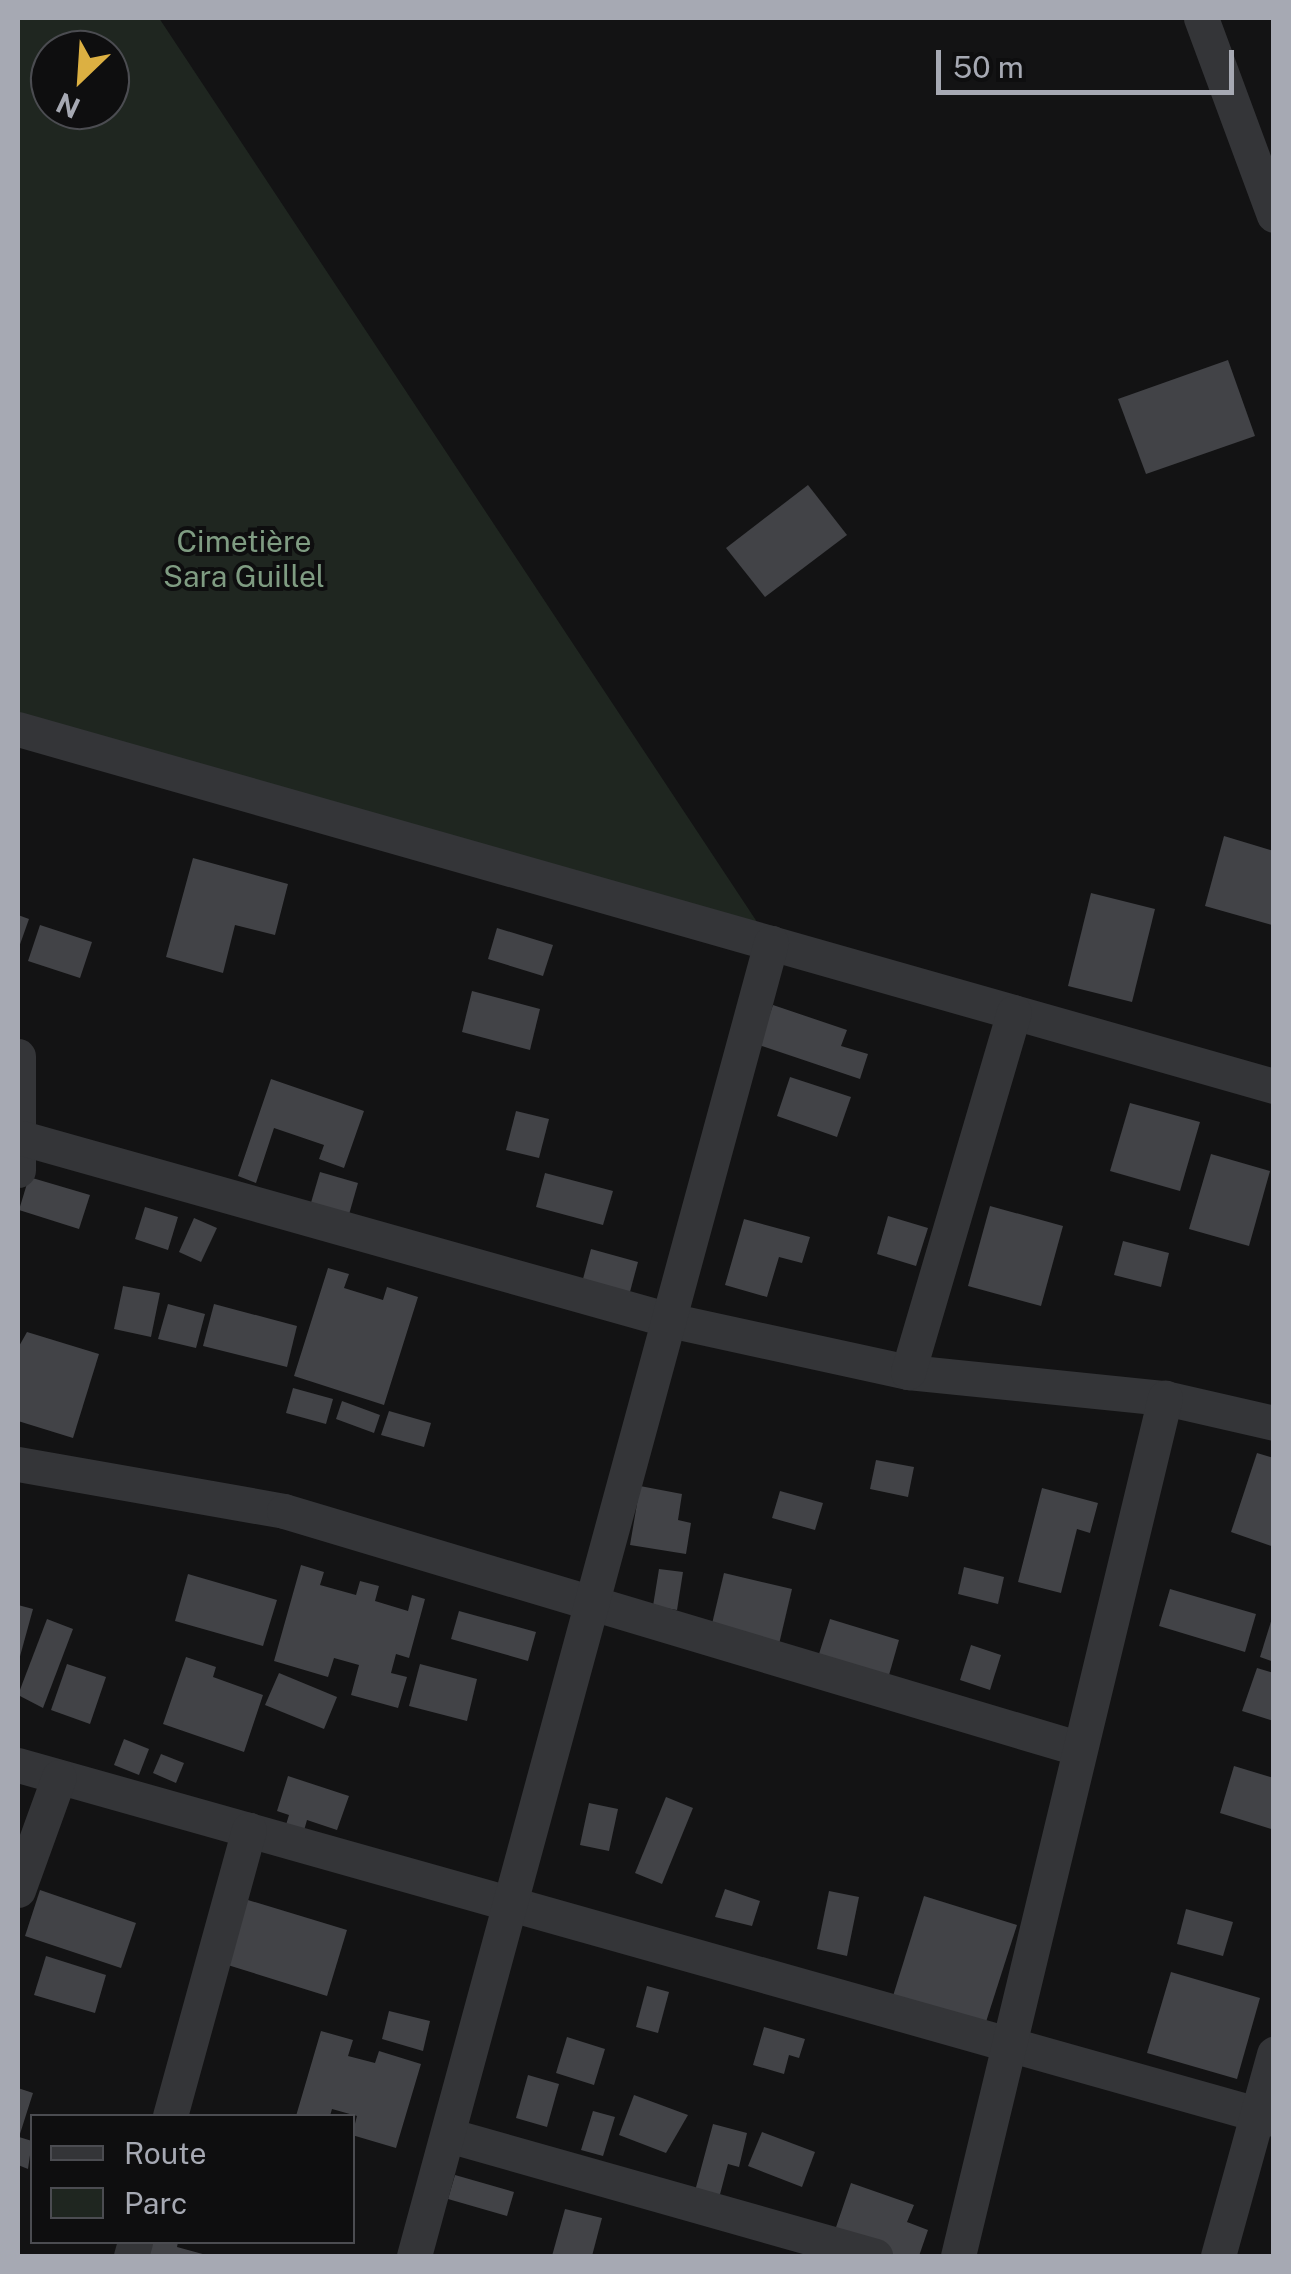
<!DOCTYPE html>
<html>
<head>
<meta charset="utf-8">
<style>
	body { margin:0 }
	#map { position:relative; width:1291px; height:2274px; overflow:hidden; background:#131314; font-family:"Public Sans",sans-serif }
	div>[style] { position:absolute }
	.green>* { inset:0; background:#1f2620 }
	.building>* { inset:0; background:#424347 }
	.street>* { height:35px; margin:-17.5px; padding:0 17.5px; transform-origin:17.5px; border-radius:17.5px; background:#343538 }
	span { translate:-50% -50%; white-space:nowrap; text-align:center; line-height:1.15; -webkit-text-stroke:8px #0e0e0f; paint-order:stroke }
	.park-label { font-size:30px; color:#7f9c82 }
	.frame { position:absolute; inset:0; border:20px solid #a6a9b3; pointer-events:none }
	.legend { position:absolute; left:30px; top:2114px; width:325px; height:130px; box-sizing:border-box; background:#0e0e0f; border:2px solid #4b4c51; margin:0; padding:12px 18px; list-style:none; font-size:30px; color:#a6a9b3 }
	.legend li { display:flex; align-items:center; gap:20px; height:50px }
	.legend b { width:50px; border:2px solid #4b4c51 }
	.north { position:absolute; left:30px; top:30px; width:100px; height:100px; box-sizing:border-box; background:#0e0e0f; border:2px solid #4b4c51; border-radius:50%; rotate:205deg; font-size:28px; font-weight:700; line-height:40px; text-align:center; color:#a6a9b3 }
	.north::after { content:''; display:block; margin:auto; width:35px; height:45px; background:#dcb042; clip-path:polygon(50% 0,100% 100%,50% 72%,0 100%) }
	.scale { position:absolute; left:936px; top:50px; width:298px; height:45px; box-sizing:border-box; border:5px solid #a6a9b3; border-top:0; padding-left:12px; font-size:30px; line-height:35px; white-space:nowrap; color:#a6a9b3; -webkit-text-stroke:8px #0e0e0f; paint-order:stroke }
</style>
</head>
<body>
<div id="map">
	<div class="green">
		<div style="clip-path:polygon(evenodd,18px 18px,159px 18px,771px 943px,18px 729px,18px 18px,50px 50px,110px 50px,110px 110px,50px 110px,50px 50px)"></div>
	</div>
	<div class="building">
		<div style="clip-path:polygon(1228px 360px,1255px 436px,1146px 474px,1118px 399px)"></div>
		<div style="clip-path:polygon(808px 485px,847px 535px,765px 597px,726px 548px)"></div>
		<div style="clip-path:polygon(1224px 836px,1274px 851px,1272px 925px,1205px 906px)"></div>
		<div style="clip-path:polygon(193px 858px,288px 884px,275px 935px,235px 925px,223px 973px,166px 957px)"></div>
		<div style="clip-path:polygon(1091px 893px,1155px 909px,1132px 1002px,1068px 986px)"></div>
		<div style="clip-path:polygon(18px 915px,29px 919px,18px 950px)"></div>
		<div style="clip-path:polygon(40px 925px,92px 942px,80px 978px,28px 961px)"></div>
		<div style="clip-path:polygon(497px 928px,553px 945px,543px 976px,488px 959px)"></div>
		<div style="clip-path:polygon(472px 991px,540px 1009px,530px 1050px,462px 1032px)"></div>
		<div style="clip-path:polygon(773px 1005px,847px 1030px,841px 1046px,868px 1054px,860px 1079px,759px 1045px)"></div>
		<div style="clip-path:polygon(790px 1077px,851px 1097px,837px 1137px,777px 1116px)"></div>
		<div style="clip-path:polygon(271px 1079px,364px 1111px,344px 1168px,319px 1159px,324px 1145px,274px 1128px,256px 1183px,238px 1176px)"></div>
		<div style="clip-path:polygon(1130px 1103px,1200px 1122px,1180px 1191px,1110px 1171px)"></div>
		<div style="clip-path:polygon(516px 1111px,549px 1119px,539px 1158px,506px 1150px)"></div>
		<div style="clip-path:polygon(1211px 1154px,1270px 1171px,1249px 1246px,1189px 1229px)"></div>
		<div style="clip-path:polygon(320px 1172px,358px 1183px,348px 1218px,310px 1206px)"></div>
		<div style="clip-path:polygon(545px 1173px,613px 1191px,603px 1225px,536px 1207px)"></div>
		<div style="clip-path:polygon(29px 1177px,90px 1195px,79px 1229px,19px 1210px)"></div>
		<div style="clip-path:polygon(990px 1206px,1063px 1226px,1041px 1306px,968px 1286px)"></div>
		<div style="clip-path:polygon(145px 1207px,178px 1217px,168px 1250px,135px 1239px)"></div>
		<div style="clip-path:polygon(888px 1216px,928px 1228px,916px 1266px,877px 1254px)"></div>
		<div style="clip-path:polygon(194px 1218px,217px 1228px,201px 1262px,179px 1252px)"></div>
		<div style="clip-path:polygon(744px 1219px,810px 1237px,802px 1263px,779px 1257px,767px 1297px,725px 1285px)"></div>
		<div style="clip-path:polygon(1123px 1241px,1169px 1253px,1161px 1287px,1114px 1275px)"></div>
		<div style="clip-path:polygon(591px 1249px,638px 1262px,627px 1303px,580px 1290px)"></div>
		<div style="clip-path:polygon(328px 1268px,349px 1274px,344px 1288px,383px 1300px,387px 1287px,418px 1297px,384px 1405px,294px 1376px)"></div>
		<div style="clip-path:polygon(123px 1286px,160px 1293px,151px 1337px,114px 1329px)"></div>
		<div style="clip-path:polygon(168px 1304px,205px 1314px,196px 1348px,158px 1339px)"></div>
		<div style="clip-path:polygon(214px 1304px,297px 1326px,287px 1367px,203px 1346px)"></div>
		<div style="clip-path:polygon(27px 1332px,99px 1354px,73px 1438px,18px 1421px,18px 1348px)"></div>
		<div style="clip-path:polygon(293px 1388px,333px 1399px,326px 1424px,286px 1413px)"></div>
		<div style="clip-path:polygon(342px 1401px,380px 1415px,374px 1433px,336px 1419px)"></div>
		<div style="clip-path:polygon(389px 1411px,431px 1423px,424px 1447px,381px 1435px)"></div>
		<div style="clip-path:polygon(1257px 1453px,1274px 1458px,1274px 1547px,1231px 1532px)"></div>
		<div style="clip-path:polygon(876px 1460px,914px 1467px,908px 1497px,870px 1489px)"></div>
		<div style="clip-path:polygon(640px 1486px,682px 1494px,678px 1520px,691px 1523px,686px 1554px,630px 1545px)"></div>
		<div style="clip-path:polygon(1042px 1488px,1098px 1503px,1090px 1533px,1077px 1529px,1061px 1593px,1018px 1582px)"></div>
		<div style="clip-path:polygon(780px 1491px,823px 1503px,815px 1530px,772px 1518px)"></div>
		<div style="clip-path:polygon(301px 1565px,324px 1572px,320px 1585px,356px 1595px,360px 1581px,379px 1586px,375px 1601px,408px 1611px,412px 1595px,425px 1599px,409px 1658px,396px 1654px,391px 1673px,407px 1677px,398px 1708px,351px 1695px,359px 1665px,334px 1658px,328px 1677px,274px 1661px)"></div>
		<div style="clip-path:polygon(964px 1567px,1004px 1577px,998px 1604px,958px 1594px)"></div>
		<div style="clip-path:polygon(659px 1569px,683px 1572px,677px 1610px,653px 1606px)"></div>
		<div style="clip-path:polygon(724px 1573px,792px 1589px,776px 1657px,708px 1641px)"></div>
		<div style="clip-path:polygon(188px 1574px,277px 1600px,263px 1646px,175px 1621px)"></div>
		<div style="clip-path:polygon(1170px 1589px,1256px 1614px,1245px 1652px,1159px 1626px)"></div>
		<div style="clip-path:polygon(18px 1605px,33px 1609px,19px 1660px,18px 1660px)"></div>
		<div style="clip-path:polygon(459px 1611px,536px 1632px,528px 1661px,451px 1639px)"></div>
		<div style="clip-path:polygon(1273px 1615px,1274px 1615px,1274px 1662px,1260px 1657px)"></div>
		<div style="clip-path:polygon(47px 1619px,73px 1629px,43px 1708px,18px 1695px)"></div>
		<div style="clip-path:polygon(830px 1619px,899px 1640px,889px 1675px,819px 1654px)"></div>
		<div style="clip-path:polygon(971px 1645px,1001px 1655px,990px 1690px,960px 1680px)"></div>
		<div style="clip-path:polygon(186px 1657px,216px 1667px,213px 1677px,263px 1695px,244px 1752px,163px 1724px)"></div>
		<div style="clip-path:polygon(67px 1664px,106px 1677px,90px 1724px,51px 1710px)"></div>
		<div style="clip-path:polygon(420px 1664px,477px 1679px,467px 1721px,409px 1706px)"></div>
		<div style="clip-path:polygon(1257px 1668px,1274px 1673px,1274px 1721px,1242px 1711px)"></div>
		<div style="clip-path:polygon(279px 1673px,337px 1697px,324px 1729px,265px 1705px)"></div>
		<div style="clip-path:polygon(124px 1739px,149px 1749px,139px 1775px,114px 1765px)"></div>
		<div style="clip-path:polygon(161px 1754px,184px 1763px,176px 1783px,153px 1773px)"></div>
		<div style="clip-path:polygon(1234px 1766px,1274px 1778px,1274px 1830px,1220px 1813px)"></div>
		<div style="clip-path:polygon(288px 1776px,349px 1796px,337px 1830px,307px 1820px,303px 1834px,285px 1828px,289px 1815px,277px 1811px)"></div>
		<div style="clip-path:polygon(666px 1797px,693px 1808px,662px 1884px,635px 1873px)"></div>
		<div style="clip-path:polygon(589px 1803px,618px 1809px,609px 1851px,580px 1845px)"></div>
		<div style="clip-path:polygon(725px 1889px,760px 1901px,752px 1926px,715px 1917px)"></div>
		<div style="clip-path:polygon(40px 1890px,136px 1923px,121px 1968px,25px 1936px)"></div>
		<div style="clip-path:polygon(829px 1891px,859px 1897px,847px 1956px,817px 1949px)"></div>
		<div style="clip-path:polygon(924px 1896px,1017px 1925px,985px 2025px,893px 1996px)"></div>
		<div style="clip-path:polygon(238px 1897px,347px 1930px,327px 1996px,218px 1962px)"></div>
		<div style="clip-path:polygon(1186px 1909px,1233px 1922px,1223px 1956px,1177px 1944px)"></div>
		<div style="clip-path:polygon(46px 1956px,106px 1975px,95px 2013px,34px 1995px)"></div>
		<div style="clip-path:polygon(1171px 1972px,1260px 1998px,1237px 2079px,1147px 2053px)"></div>
		<div style="clip-path:polygon(647px 1986px,669px 1992px,658px 2033px,636px 2027px)"></div>
		<div style="clip-path:polygon(389px 2011px,430px 2021px,423px 2051px,382px 2039px)"></div>
		<div style="clip-path:polygon(764px 2027px,805px 2039px,799px 2058px,789px 2055px,784px 2074px,753px 2065px)"></div>
		<div style="clip-path:polygon(321px 2031px,353px 2040px,348px 2056px,375px 2063px,379px 2051px,421px 2064px,396px 2148px,352px 2135px,357px 2116px,332px 2109px,330px 2116px,296px 2116px)"></div>
		<div style="clip-path:polygon(567px 2037px,605px 2049px,594px 2085px,556px 2073px)"></div>
		<div style="clip-path:polygon(528px 2075px,559px 2084px,547px 2127px,516px 2118px)"></div>
		<div style="clip-path:polygon(18px 2088px,33px 2093px,19px 2137px,32px 2141px,28px 2169px,18px 2165px)"></div>
		<div style="clip-path:polygon(634px 2095px,688px 2115px,666px 2153px,619px 2135px)"></div>
		<div style="clip-path:polygon(593px 2111px,615px 2117px,603px 2156px,581px 2150px)"></div>
		<div style="clip-path:polygon(713px 2124px,747px 2133px,739px 2167px,728px 2164px,719px 2198px,695px 2191px)"></div>
		<div style="clip-path:polygon(762px 2132px,815px 2152px,802px 2187px,748px 2166px)"></div>
		<div style="clip-path:polygon(455px 2175px,514px 2192px,507px 2216px,448px 2199px)"></div>
		<div style="clip-path:polygon(851px 2183px,914px 2205px,907px 2222px,928px 2230px,919px 2256px,881px 2256px,832px 2239px)"></div>
		<div style="clip-path:polygon(565px 2209px,602px 2218px,592px 2256px,552px 2256px)"></div>
		<div style="clip-path:polygon(148px 2242px,178px 2242px,177px 2247px,210px 2256px,144px 2256px)"></div>
	</div>
	<div class="street">
		<div style="left:1201px;top:18px;width:210px;rotate:69.7deg"></div>
		<div style="left:18px;top:729px;width:1306px;rotate:15.87deg"></div>
		<div style="left:18px;top:1056px;width:114px;rotate:90deg"></div>
		<div style="left:22px;top:1138px;width:672px;rotate:15.71deg"></div>
		<div style="left:669px;top:1320px;width:245px;rotate:12.3deg"></div>
		<div style="left:908px;top:1372px;width:258px;rotate:5.8deg"></div>
		<div style="left:1165px;top:1398px;width:112px;rotate:12.9deg"></div>
		<div style="left:908px;top:1372px;width:375px;rotate:-73.6deg"></div>
		<div style="left:18px;top:1464px;width:270px;rotate:10deg"></div>
		<div style="left:284px;top:1511px;width:828px;rotate:16.64deg"></div>
		<div style="left:18px;top:1765px;width:1305px;rotate:15.74deg"></div>
		<div style="left:18px;top:1890px;width:120px;rotate:-70.1deg"></div>
		<div style="left:170px;top:2116px;width:297px;rotate:-74.6deg"></div>
		<div style="left:448px;top:2135px;width:444px;rotate:15.8deg"></div>
		<div style="left:131px;top:2256px;width:15px;rotate:-74deg"></div>
		<div style="left:414px;top:2256px;width:1361px;rotate:-74.79deg"></div>
		<div style="left:958px;top:2256px;width:883px;rotate:-76.44deg"></div>
		<div style="left:1218px;top:2256px;width:210px;rotate:-74.5deg"></div>
	</div>
	<div class="park-label">
		<span style="left:244px;top:558px">Cimetière<br>Sara Guillel</span>
	</div>
	<div class="frame"></div>
	<ul class="legend">
	<li><b style="height:12px;background:#343538"></b>Route</li>
	<li><b style="height:28px;background:#1f2620"></b>Parc</li>
	</ul>
	<div class="north">N</div>
	<div class="scale">50 m</div>
</div>
</body>
</html>
